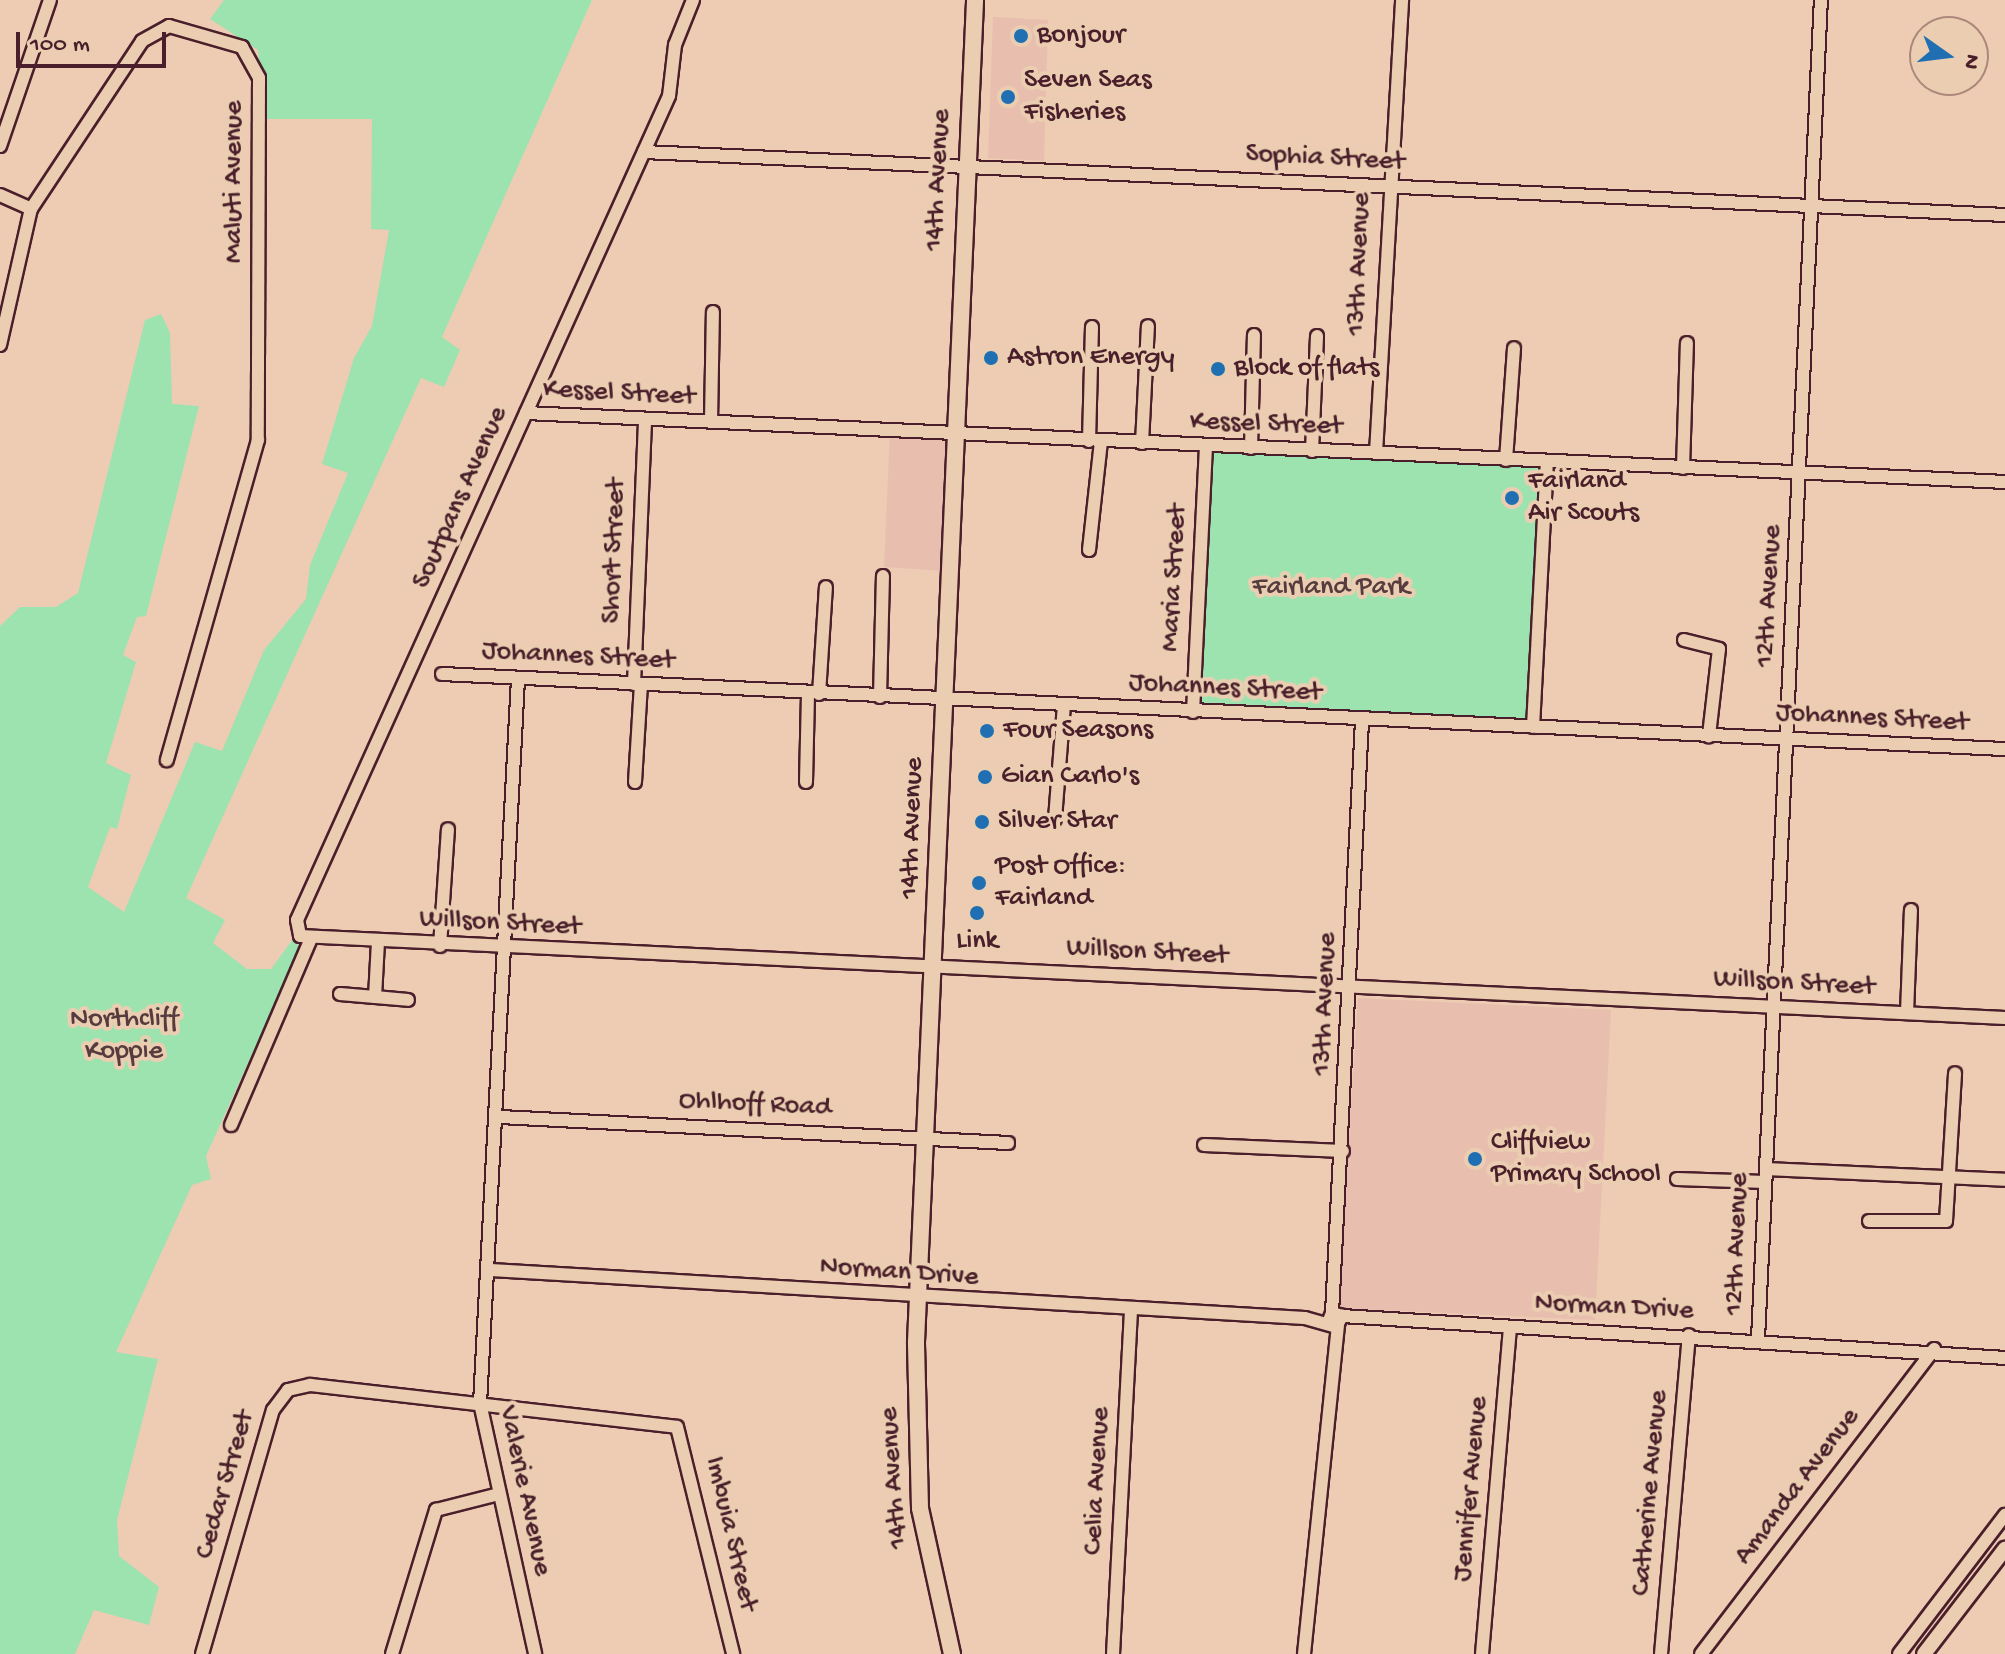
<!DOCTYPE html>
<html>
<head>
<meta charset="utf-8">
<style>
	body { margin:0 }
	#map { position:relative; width:2005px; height:1654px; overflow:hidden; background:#eecbb3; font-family:"Gochi Hand",sans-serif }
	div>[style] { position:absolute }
	.built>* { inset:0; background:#e8beae }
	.green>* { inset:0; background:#9ce3b0 }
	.roads { filter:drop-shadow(2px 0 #4a1f2b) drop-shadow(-2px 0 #4a1f2b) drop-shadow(0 2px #4a1f2b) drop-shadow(0 -2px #4a1f2b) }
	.minor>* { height:12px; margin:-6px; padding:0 6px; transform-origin:6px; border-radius:6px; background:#ebceb1 }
	.tertiary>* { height:14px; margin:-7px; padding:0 7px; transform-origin:7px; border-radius:7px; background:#ebceb1 }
	.secondary>* { height:16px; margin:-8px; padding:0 8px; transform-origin:8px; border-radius:8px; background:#ebceb1 }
	.dots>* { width:22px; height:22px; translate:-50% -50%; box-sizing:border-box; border:4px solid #ebceb1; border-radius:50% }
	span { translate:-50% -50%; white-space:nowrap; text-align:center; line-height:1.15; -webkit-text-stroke:8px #ebceb1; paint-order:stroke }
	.poi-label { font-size:28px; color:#4a1f2b }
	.left { translate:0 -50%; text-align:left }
	.street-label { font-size:28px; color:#4a1f2b }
	.park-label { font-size:28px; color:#563c3f }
	.north { position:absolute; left:1909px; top:16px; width:80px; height:80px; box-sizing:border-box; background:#ebceb1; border:2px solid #ab887b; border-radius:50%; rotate:104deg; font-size:22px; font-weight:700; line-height:32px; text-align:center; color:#4a1f2b }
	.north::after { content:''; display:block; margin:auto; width:28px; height:36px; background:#1f6fb2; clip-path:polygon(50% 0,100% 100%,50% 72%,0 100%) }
	.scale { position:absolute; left:16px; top:32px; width:150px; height:36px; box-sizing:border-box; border:4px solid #4a1f2b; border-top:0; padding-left:10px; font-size:24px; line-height:28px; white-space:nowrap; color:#4a1f2b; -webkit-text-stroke:6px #ebceb1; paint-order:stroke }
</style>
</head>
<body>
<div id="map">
	<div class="built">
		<div style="clip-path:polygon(993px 17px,1048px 20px,1044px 161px,988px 158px)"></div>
		<div style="clip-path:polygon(890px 433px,949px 436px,944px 571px,884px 567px)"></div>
		<div style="clip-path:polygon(1358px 998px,1611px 1010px,1595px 1320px,1338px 1308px)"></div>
	</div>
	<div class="green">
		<div style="clip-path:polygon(224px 0,592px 0,442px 337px,460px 350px,444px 387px,421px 378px,186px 898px,225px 920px,213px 943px,247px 969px,271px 969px,293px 939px,300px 948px,206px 1156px,211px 1179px,192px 1185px,116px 1352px,158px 1359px,117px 1520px,119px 1556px,159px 1587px,149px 1625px,94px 1610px,75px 1654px,0 1654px,0 626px,20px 607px,56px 607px,78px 593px,145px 320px,161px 314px,170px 333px,172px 404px,199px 406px,146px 616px,137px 617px,123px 655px,136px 662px,106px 763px,131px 775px,117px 829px,110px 827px,88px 887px,124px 912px,195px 742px,222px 751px,264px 650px,306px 599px,310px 565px,348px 473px,322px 464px,354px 358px,372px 326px,389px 230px,371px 229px,372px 119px,264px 119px,258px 50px,210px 19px)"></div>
		<div style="clip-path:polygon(1207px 451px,1546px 468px,1529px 728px,1196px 712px)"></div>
	</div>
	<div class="roads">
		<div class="minor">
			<div style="left:693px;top:0;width:48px;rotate:111.8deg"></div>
			<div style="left:675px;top:45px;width:51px;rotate:96.7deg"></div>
			<div style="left:669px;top:96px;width:904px;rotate:114.3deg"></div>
			<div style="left:297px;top:920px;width:16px;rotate:79deg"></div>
			<div style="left:300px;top:936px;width:1707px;rotate:2.75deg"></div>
			<div style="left:0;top:146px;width:154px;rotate:-71.1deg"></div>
			<div style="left:644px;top:152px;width:1362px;rotate:2.65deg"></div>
			<div style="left:0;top:195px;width:34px;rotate:24deg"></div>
			<div style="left:0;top:345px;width:139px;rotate:-77.2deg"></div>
			<div style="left:31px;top:209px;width:201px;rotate:-56.5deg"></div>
			<div style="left:142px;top:41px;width:31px;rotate:-29deg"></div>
			<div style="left:169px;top:26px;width:76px;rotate:16deg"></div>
			<div style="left:242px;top:47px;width:35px;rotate:61deg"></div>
			<div style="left:259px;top:78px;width:362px;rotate:90.2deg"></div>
			<div style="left:258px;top:440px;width:333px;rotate:105.9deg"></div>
			<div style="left:526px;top:413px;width:1481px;rotate:2.67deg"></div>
			<div style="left:711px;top:422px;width:110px;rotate:-89deg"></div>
			<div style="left:1089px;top:441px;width:114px;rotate:-88.5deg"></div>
			<div style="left:1142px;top:443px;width:117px;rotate:-87.1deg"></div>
			<div style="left:1251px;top:448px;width:113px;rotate:-88.5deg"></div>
			<div style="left:1312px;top:451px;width:115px;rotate:-87.5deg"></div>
			<div style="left:1376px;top:453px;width:454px;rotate:-86.7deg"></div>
			<div style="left:1506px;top:460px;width:112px;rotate:-85.9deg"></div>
			<div style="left:1683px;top:468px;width:125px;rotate:-88.2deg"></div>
			<div style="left:1089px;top:550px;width:110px;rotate:-83.7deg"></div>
			<div style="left:1684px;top:640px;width:36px;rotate:14deg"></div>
			<div style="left:1719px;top:649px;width:88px;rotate:96.6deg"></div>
			<div style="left:442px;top:674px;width:1565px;rotate:2.75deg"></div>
			<div style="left:518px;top:679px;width:725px;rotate:93deg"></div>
			<div style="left:480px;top:1403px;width:257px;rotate:77.6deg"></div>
			<div style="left:634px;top:684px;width:265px;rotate:-87.6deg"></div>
			<div style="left:819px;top:694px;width:107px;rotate:-86.3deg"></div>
			<div style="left:880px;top:697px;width:121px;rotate:-88.6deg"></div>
			<div style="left:1193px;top:712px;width:265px;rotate:-87.2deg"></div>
			<div style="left:1533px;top:727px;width:265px;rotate:-87deg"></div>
			<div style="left:635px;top:782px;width:97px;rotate:-86.5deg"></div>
			<div style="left:806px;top:782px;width:89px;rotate:-88.7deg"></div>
			<div style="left:1055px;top:819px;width:114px;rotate:-85.5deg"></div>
			<div style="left:440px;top:946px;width:117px;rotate:-86.1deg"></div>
			<div style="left:340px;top:994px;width:35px;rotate:5deg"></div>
			<div style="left:375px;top:997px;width:56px;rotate:-86.9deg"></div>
			<div style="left:375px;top:997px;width:33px;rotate:5deg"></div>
			<div style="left:1907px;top:1013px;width:103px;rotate:-87.8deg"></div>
			<div style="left:500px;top:1117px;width:509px;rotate:2.93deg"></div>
			<div style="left:231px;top:1125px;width:203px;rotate:-66.8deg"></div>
			<div style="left:1204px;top:1145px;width:139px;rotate:2.5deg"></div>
			<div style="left:1766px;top:1169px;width:239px;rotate:2.6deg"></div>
			<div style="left:1677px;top:1179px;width:88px;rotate:2deg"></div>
			<div style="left:1869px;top:1221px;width:77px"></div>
			<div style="left:1946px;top:1221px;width:148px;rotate:-86.5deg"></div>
			<div style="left:491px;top:1270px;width:815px;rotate:3.37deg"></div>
			<div style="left:1305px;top:1318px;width:32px;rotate:16deg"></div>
			<div style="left:1336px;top:1327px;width:13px;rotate:-61deg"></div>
			<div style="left:1342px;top:1316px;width:10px;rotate:-163deg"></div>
			<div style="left:1332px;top:1313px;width:11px;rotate:112deg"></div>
			<div style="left:1332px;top:1313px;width:594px;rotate:-87.1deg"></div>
			<div style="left:1342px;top:1316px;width:664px;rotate:3.62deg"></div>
			<div style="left:1758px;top:1339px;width:1340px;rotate:-87.31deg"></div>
			<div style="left:202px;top:1654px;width:254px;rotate:-73.8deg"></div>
			<div style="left:273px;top:1410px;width:25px;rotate:-53deg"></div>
			<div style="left:288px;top:1390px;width:23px;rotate:-13deg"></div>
			<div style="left:310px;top:1385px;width:369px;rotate:6.5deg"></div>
			<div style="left:677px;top:1427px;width:234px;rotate:76.1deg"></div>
			<div style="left:392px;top:1654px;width:151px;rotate:-73deg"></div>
			<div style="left:436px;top:1510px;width:65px;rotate:-14.3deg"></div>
			<div style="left:1113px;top:1654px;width:345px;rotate:-87deg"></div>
			<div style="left:1304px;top:1654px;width:330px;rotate:-84.1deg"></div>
			<div style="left:1482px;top:1654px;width:328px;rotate:-85.1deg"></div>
			<div style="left:1661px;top:1654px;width:320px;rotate:-85deg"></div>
			<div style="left:1701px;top:1654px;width:384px;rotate:-52.6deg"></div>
			<div style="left:1899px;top:1654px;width:175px;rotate:-52.7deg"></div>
		</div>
		<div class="tertiary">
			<div style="left:1924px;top:1654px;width:133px;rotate:-52.4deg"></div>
		</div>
		<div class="secondary">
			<div style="left:952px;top:1654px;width:149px;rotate:-102.4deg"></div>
			<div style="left:920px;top:1508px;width:166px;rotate:-91.4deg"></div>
			<div style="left:916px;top:1342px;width:1343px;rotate:-87.48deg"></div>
		</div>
	</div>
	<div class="dots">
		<div style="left:1021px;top:36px;background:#1f6fb2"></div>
		<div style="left:1008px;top:97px;background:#1f6fb2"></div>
		<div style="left:991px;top:358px;background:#1f6fb2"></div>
		<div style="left:1218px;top:369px;background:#1f6fb2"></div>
		<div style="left:1512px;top:498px;background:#1f6fb2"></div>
		<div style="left:987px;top:731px;background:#1f6fb2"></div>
		<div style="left:985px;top:777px;background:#1f6fb2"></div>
		<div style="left:982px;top:822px;background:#1f6fb2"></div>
		<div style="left:979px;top:883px;background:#1f6fb2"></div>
		<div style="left:977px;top:913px;background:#1f6fb2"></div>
		<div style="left:1475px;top:1159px;background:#1f6fb2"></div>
	</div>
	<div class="poi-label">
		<span class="left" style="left:1037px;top:36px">Bonjour</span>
		<span class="left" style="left:1024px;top:97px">Seven Seas<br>Fisheries</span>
		<span class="left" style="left:1007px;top:358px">Astron Energy</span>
		<span class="left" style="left:1234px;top:369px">Block of flats</span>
		<span class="left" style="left:1528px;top:498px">Fairland<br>Air Scouts</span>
		<span class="left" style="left:1003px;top:731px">Four Seasons</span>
		<span class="left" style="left:1001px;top:777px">Gian Carlo's</span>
		<span class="left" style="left:998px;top:822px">Silver Star</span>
		<span class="left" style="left:995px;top:883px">Post Office:<br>Fairland</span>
		<span style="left:977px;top:942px">Link</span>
		<span class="left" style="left:1491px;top:1159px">Cliffview<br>Primary School</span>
	</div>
	<div class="street-label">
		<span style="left:1325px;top:159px;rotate:3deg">Sophia Street</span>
		<span style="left:939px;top:180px;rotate:-87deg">14th Avenue</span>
		<span style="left:235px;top:182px;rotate:-90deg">Maluti Avenue</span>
		<span style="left:1360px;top:264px;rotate:-88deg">13th Avenue</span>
		<span style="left:619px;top:394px;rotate:3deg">Kessel Street</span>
		<span style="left:1266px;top:425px;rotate:2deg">Kessel Street</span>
		<span style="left:461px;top:498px;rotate:-66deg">Soutpans Avenue</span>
		<span style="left:615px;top:551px;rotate:-88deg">Short Street</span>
		<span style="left:1175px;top:578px;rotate:-87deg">Maria Street</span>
		<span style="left:1770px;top:596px;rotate:-87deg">12th Avenue</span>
		<span style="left:578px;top:657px;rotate:3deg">Johannes Street</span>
		<span style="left:1225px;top:689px;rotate:3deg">Johannes Street</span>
		<span style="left:1872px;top:719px;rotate:3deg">Johannes Street</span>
		<span style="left:913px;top:828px;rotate:-88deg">14th Avenue</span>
		<span style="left:500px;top:924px;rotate:3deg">Willson Street</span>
		<span style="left:1147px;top:953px;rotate:3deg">Willson Street</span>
		<span style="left:1794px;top:984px;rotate:3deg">Willson Street</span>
		<span style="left:1326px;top:1004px;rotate:-88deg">13th Avenue</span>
		<span style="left:755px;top:1105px;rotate:3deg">Ohlhoff Road</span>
		<span style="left:1738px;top:1244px;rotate:-88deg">12th Avenue</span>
		<span style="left:899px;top:1273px;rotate:4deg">Norman Drive</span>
		<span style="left:1614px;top:1308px;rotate:3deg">Norman Drive</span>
		<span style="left:895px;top:1478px;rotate:-94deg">14th Avenue</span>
		<span style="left:1098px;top:1481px;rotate:-87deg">Celia Avenue</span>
		<span style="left:226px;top:1485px;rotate:-74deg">Cedar Street</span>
		<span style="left:1798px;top:1487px;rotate:-53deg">Amanda Avenue</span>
		<span style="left:1472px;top:1489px;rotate:-85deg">Jennifer Avenue</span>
		<span style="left:524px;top:1491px;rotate:78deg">Valerie Avenue</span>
		<span style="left:1651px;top:1493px;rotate:-85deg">Catherine Avenue</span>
		<span style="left:730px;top:1534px;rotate:77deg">Imbuia Street</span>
	</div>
	<div class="park-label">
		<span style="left:1331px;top:588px">Fairland Park</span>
		<span style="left:124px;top:1036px">Northcliff<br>Koppie</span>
	</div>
	<div class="north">N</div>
	<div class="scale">100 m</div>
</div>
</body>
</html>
